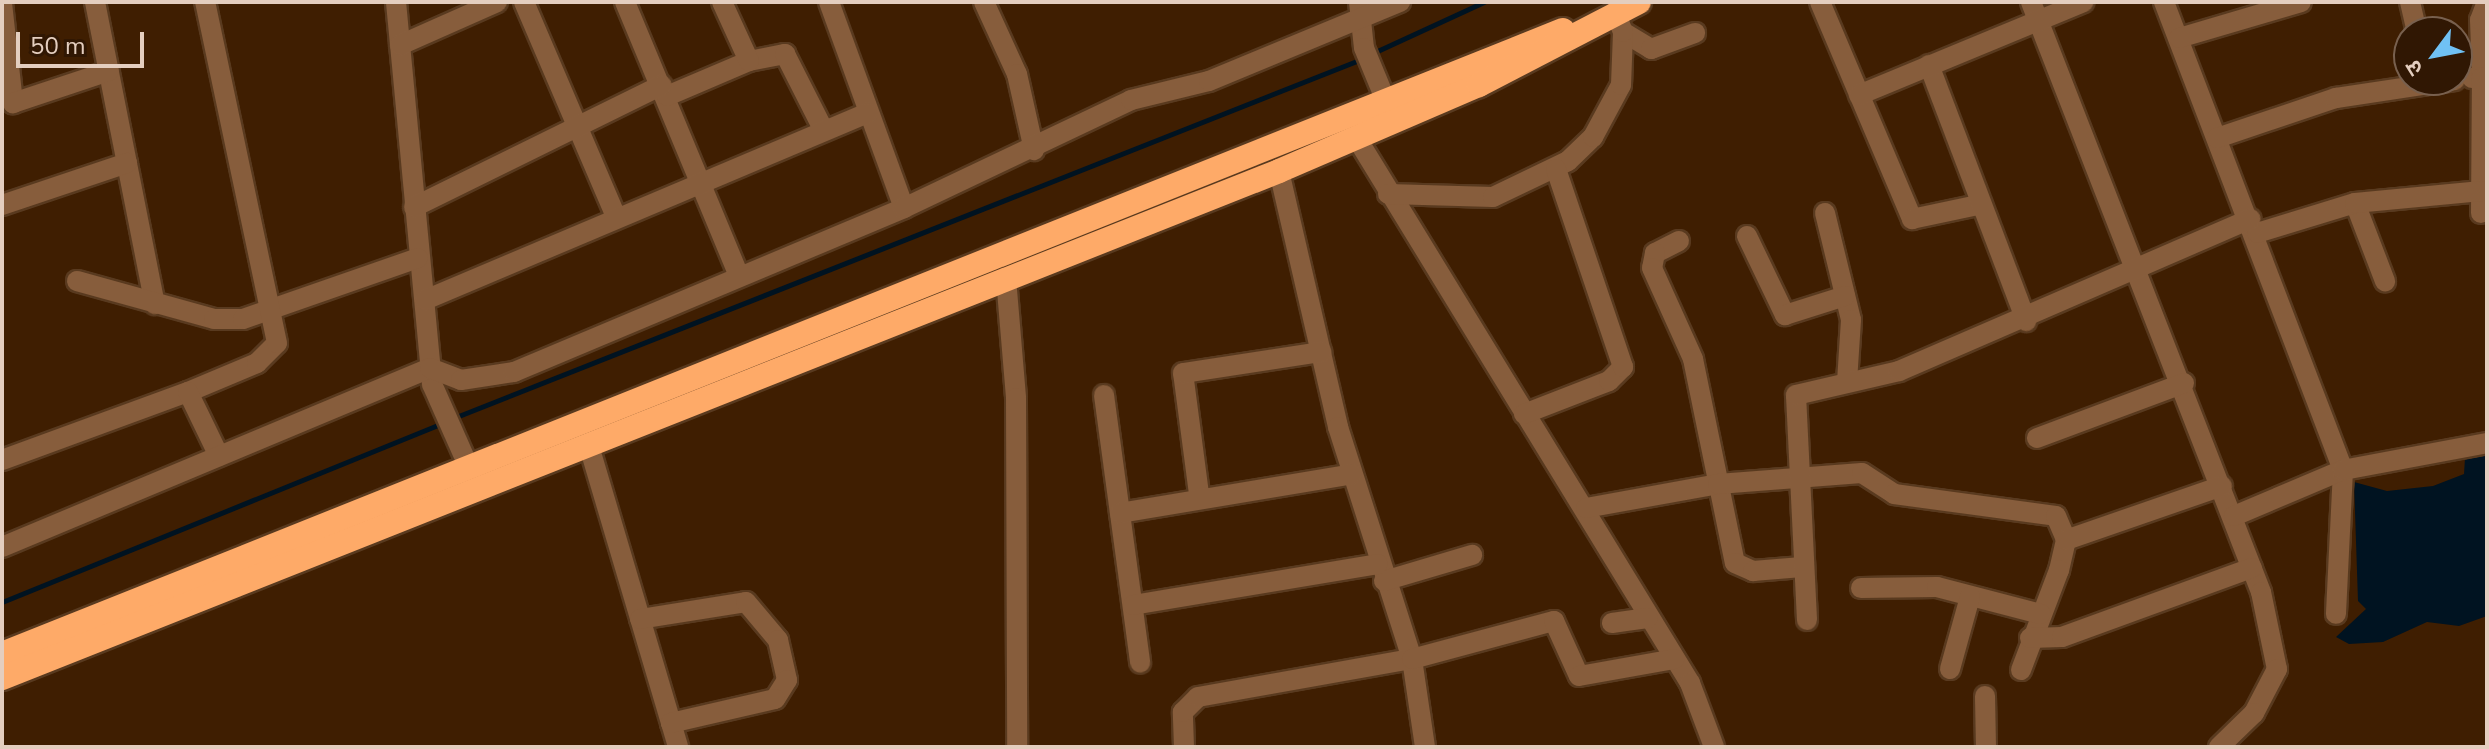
<!DOCTYPE html>
<html>
<head>
<meta charset="utf-8">
<style>
	body { margin:0 }
	#map { position:relative; width:2489px; height:749px; overflow:hidden; background:#3f1e01; font-family:"Nunito Sans","Noto Sans Devanagari",sans-serif }
	div>[style] { position:absolute }
	.water>* { inset:0; background:#001321 }
	.stream>* { height:5px; margin:-2.5px; padding:0 2.5px; transform-origin:2.5px; border-radius:2.5px; background:#001321 }
	.roads { filter:drop-shadow(2px 0 #593a1f) drop-shadow(-2px 0 #593a1f) drop-shadow(0 2px #593a1f) drop-shadow(0 -2px #593a1f) }
	.minor>* { height:20px; margin:-10px; padding:0 10px; transform-origin:10px; border-radius:10px; background:#875d3c }
	.highway>* { height:24px; margin:-12px; padding:0 12px; transform-origin:12px; border-radius:12px; background:#feaa68 }
	span { translate:-50% -50%; white-space:nowrap; text-align:center; line-height:1.15; -webkit-text-stroke:8px #301703; paint-order:stroke }
	.frame { position:absolute; inset:0; border:4px solid #e4cebf; pointer-events:none }
	.north { position:absolute; left:2393px; top:16px; width:80px; height:80px; box-sizing:border-box; background:#301703; border:2px solid #78604e; border-radius:50%; rotate:238deg; font-size:22px; font-weight:700; line-height:32px; text-align:center; color:#e4cebf }
	.north::after { content:''; display:block; margin:auto; width:28px; height:36px; background:#70c1f4; clip-path:polygon(50% 0,100% 100%,50% 72%,0 100%) }
	.scale { position:absolute; left:16px; top:32px; width:128px; height:36px; box-sizing:border-box; border:4px solid #e4cebf; border-top:0; padding-left:10px; font-size:24px; line-height:28px; white-space:nowrap; color:#e4cebf; -webkit-text-stroke:6px #301703; paint-order:stroke }
</style>
</head>
<body>
<div id="map">
	<div class="water">
		<div style="clip-path:polygon(2487px 454px,2487px 616px,2459px 626px,2427px 622px,2383px 642px,2349px 644px,2336px 637px,2366px 609px,2358px 601px,2354px 482px,2387px 491px,2433px 486px,2464px 474px,2465px 458px)"></div>
	</div>
	<div class="stream">
		<div style="left:1373px;top:53px;width:122px;rotate:-24.7deg"></div>
		<div style="left:451px;top:419px;width:982px;rotate:-21.57deg"></div>
		<div style="left:2px;top:602px;width:475px;rotate:-22.1deg"></div>
	</div>
	<div class="roads">
		<div class="minor">
			<div style="left:95px;top:2px;width:308px;rotate:78.8deg"></div>
			<div style="left:396px;top:2px;width:384px;rotate:84.6deg"></div>
			<div style="left:432px;top:384px;width:104px;rotate:66.1deg"></div>
			<div style="left:524px;top:2px;width:234px;rotate:66.8deg"></div>
			<div style="left:625px;top:2px;width:295px;rotate:67.4deg"></div>
			<div style="left:829px;top:2px;width:219px;rotate:70deg"></div>
			<div style="left:984px;top:2px;width:79px;rotate:65.4deg"></div>
			<div style="left:1017px;top:74px;width:78px;rotate:77.4deg"></div>
			<div style="left:1359px;top:2px;width:46px;rotate:83.8deg"></div>
			<div style="left:1364px;top:48px;width:57px;rotate:67.5deg"></div>
			<div style="left:1820px;top:2px;width:236px;rotate:67deg"></div>
			<div style="left:1912px;top:219px;width:67px;rotate:-12deg"></div>
			<div style="left:2031px;top:2px;width:633px;rotate:68.7deg"></div>
			<div style="left:2261px;top:592px;width:79px;rotate:78.3deg"></div>
			<div style="left:2277px;top:669px;width:50px;rotate:117.6deg"></div>
			<div style="left:2254px;top:713px;width:49px;rotate:135.8deg"></div>
			<div style="left:2164px;top:2px;width:501px;rotate:69.07deg"></div>
			<div style="left:2343px;top:470px;width:144px;rotate:92.8deg"></div>
			<div style="left:2410px;top:2px;width:31px;rotate:77deg"></div>
			<div style="left:2px;top:3px;width:101px;rotate:83.7deg"></div>
			<div style="left:13px;top:103px;width:101px;rotate:-18.4deg"></div>
			<div style="left:1623px;top:32px;width:33px;rotate:31deg"></div>
			<div style="left:1651px;top:49px;width:47px;rotate:-20deg"></div>
			<div style="left:2179px;top:38px;width:127px;rotate:-16.4deg"></div>
			<div style="left:400px;top:45px;width:106px;rotate:-23.9deg"></div>
			<div style="left:749px;top:61px;width:37px;rotate:-11deg"></div>
			<div style="left:785px;top:54px;width:86px;rotate:63.1deg"></div>
			<div style="left:1929px;top:65px;width:274px;rotate:69.2deg"></div>
			<div style="left:2472px;top:78px;width:10px;rotate:-6deg"></div>
			<div style="left:2482px;top:77px;width:57px;rotate:-92deg"></div>
			<div style="left:2480px;top:20px;width:19px;rotate:-69deg"></div>
			<div style="left:1859px;top:95px;width:243px;rotate:-22.5deg"></div>
			<div style="left:667px;top:96px;width:89px;rotate:-23.1deg"></div>
			<div style="left:749px;top:61px;width:65px;rotate:-114.6deg"></div>
			<div style="left:1356px;top:137px;width:640px;rotate:58.54deg"></div>
			<div style="left:1690px;top:683px;width:68px;rotate:69.4deg"></div>
			<div style="left:2217px;top:138px;width:126px;rotate:-18.6deg"></div>
			<div style="left:2336px;top:98px;width:120px;rotate:-8.6deg"></div>
			<div style="left:1279px;top:171px;width:263px;rotate:77deg"></div>
			<div style="left:1338px;top:427px;width:244px;rotate:72.3deg"></div>
			<div style="left:1412px;top:659px;width:89px;rotate:81.6deg"></div>
			<div style="left:1388px;top:194px;width:105px;rotate:1.6deg"></div>
			<div style="left:1493px;top:197px;width:83px;rotate:-25.6deg"></div>
			<div style="left:1568px;top:161px;width:35px;rotate:-44deg"></div>
			<div style="left:1593px;top:137px;width:59px;rotate:-61.7deg"></div>
			<div style="left:1621px;top:85px;width:53px;rotate:-87.8deg"></div>
			<div style="left:1623px;top:32px;width:22px;rotate:-112deg"></div>
			<div style="left:2355px;top:203px;width:84px;rotate:69deg"></div>
			<div style="left:2px;top:205px;width:132px;rotate:-18.6deg"></div>
			<div style="left:414px;top:207px;width:276px;rotate:-26.2deg"></div>
			<div style="left:1825px;top:213px;width:110px;rotate:76.3deg"></div>
			<div style="left:1851px;top:320px;width:62px;rotate:93.7deg"></div>
			<div style="left:2481px;top:213px;width:136px;rotate:-89.6deg"></div>
			<div style="left:2257px;top:233px;width:102px;rotate:-17deg"></div>
			<div style="left:2355px;top:203px;width:127px;rotate:-5.4deg"></div>
			<div style="left:1747px;top:236px;width:88px;rotate:64.3deg"></div>
			<div style="left:1785px;top:315px;width:63px;rotate:-17.6deg"></div>
			<div style="left:1679px;top:241px;width:27px;rotate:153deg"></div>
			<div style="left:1655px;top:253px;width:15px;rotate:101deg"></div>
			<div style="left:1652px;top:268px;width:100px;rotate:65.7deg"></div>
			<div style="left:1693px;top:359px;width:208px;rotate:78.4deg"></div>
			<div style="left:1735px;top:563px;width:20px;rotate:24deg"></div>
			<div style="left:1753px;top:571px;width:49px;rotate:-4.7deg"></div>
			<div style="left:1006px;top:278px;width:120px;rotate:85.2deg"></div>
			<div style="left:1016px;top:398px;width:349px;rotate:89.8deg"></div>
			<div style="left:77px;top:281px;width:142px;rotate:15.5deg"></div>
			<div style="left:214px;top:319px;width:29px"></div>
			<div style="left:243px;top:319px;width:185px;rotate:-19.2deg"></div>
			<div style="left:425px;top:300px;width:480px;rotate:-22.9deg"></div>
			<div style="left:188px;top:392px;width:75px;rotate:-22.8deg"></div>
			<div style="left:257px;top:363px;width:28px;rotate:-45deg"></div>
			<div style="left:277px;top:343px;width:349px;rotate:-101.9deg"></div>
			<div style="left:1104px;top:395px;width:270px;rotate:82.3deg"></div>
			<div style="left:1524px;top:414px;width:91px;rotate:-21.2deg"></div>
			<div style="left:1609px;top:381px;width:20px;rotate:-45deg"></div>
			<div style="left:1623px;top:367px;width:209px;rotate:-108.7deg"></div>
			<div style="left:2037px;top:438px;width:157px;rotate:-20.5deg"></div>
			<div style="left:589px;top:446px;width:314px;rotate:73.5deg"></div>
			<div style="left:2px;top:460px;width:198px;rotate:-20.1deg"></div>
			<div style="left:188px;top:392px;width:71px;rotate:64.2deg"></div>
			<div style="left:1199px;top:494px;width:122px;rotate:-97.5deg"></div>
			<div style="left:1183px;top:373px;width:140px;rotate:-8.7deg"></div>
			<div style="left:1586px;top:508px;width:134px;rotate:-10.3deg"></div>
			<div style="left:1718px;top:484px;width:144px;rotate:-4.4deg"></div>
			<div style="left:1862px;top:473px;width:38px;rotate:33deg"></div>
			<div style="left:1894px;top:494px;width:163px;rotate:7.7deg"></div>
			<div style="left:2056px;top:516px;width:26px;rotate:67deg"></div>
			<div style="left:2066px;top:540px;width:31px;rotate:103deg"></div>
			<div style="left:2059px;top:570px;width:107px;rotate:110.8deg"></div>
			<div style="left:1120px;top:513px;width:235px;rotate:-9.5deg"></div>
			<div style="left:2234px;top:516px;width:118px;rotate:-22.9deg"></div>
			<div style="left:2343px;top:470px;width:147px;rotate:-10.6deg"></div>
			<div style="left:2066px;top:540px;width:165px;rotate:-19.1deg"></div>
			<div style="left:2px;top:547px;width:464px;rotate:-22.7deg"></div>
			<div style="left:430px;top:368px;width:33px;rotate:21deg"></div>
			<div style="left:461px;top:380px;width:54px;rotate:-8.6deg"></div>
			<div style="left:514px;top:372px;width:423px;rotate:-22.8deg"></div>
			<div style="left:904px;top:208px;width:251px;rotate:-25.4deg"></div>
			<div style="left:1131px;top:100px;width:80px;rotate:-13.7deg"></div>
			<div style="left:1209px;top:81px;width:207px;rotate:-22.5deg"></div>
			<div style="left:1384px;top:581px;width:92px;rotate:-16.5deg"></div>
			<div style="left:1861px;top:588px;width:76px;rotate:-0.8deg"></div>
			<div style="left:1937px;top:587px;width:107px;rotate:14.6deg"></div>
			<div style="left:1133px;top:605px;width:248px;rotate:-9.5deg"></div>
			<div style="left:640px;top:619px;width:107px;rotate:-9.1deg"></div>
			<div style="left:746px;top:602px;width:50px;rotate:49.9deg"></div>
			<div style="left:778px;top:640px;width:41px;rotate:77.3deg"></div>
			<div style="left:787px;top:680px;width:22px;rotate:122deg"></div>
			<div style="left:775px;top:699px;width:107px;rotate:167deg"></div>
			<div style="left:1807px;top:620px;width:225px;rotate:-92.8deg"></div>
			<div style="left:1796px;top:395px;width:106px;rotate:-13.1deg"></div>
			<div style="left:1899px;top:371px;width:383px;rotate:-23.4deg"></div>
			<div style="left:1612px;top:623px;width:36px;rotate:-8deg"></div>
			<div style="left:2030px;top:638px;width:32px;rotate:-2deg"></div>
			<div style="left:2062px;top:637px;width:202px;rotate:-20deg"></div>
			<div style="left:1950px;top:669px;width:75px;rotate:-74.5deg"></div>
			<div style="left:1985px;top:696px;width:51px;rotate:88.9deg"></div>
			<div style="left:1184px;top:747px;width:35px;rotate:-92deg"></div>
			<div style="left:1183px;top:712px;width:21px;rotate:-45deg"></div>
			<div style="left:1198px;top:697px;width:217px;rotate:-10.1deg"></div>
			<div style="left:1412px;top:659px;width:147px;rotate:-15deg"></div>
			<div style="left:1554px;top:621px;width:60px;rotate:65.6deg"></div>
			<div style="left:1579px;top:676px;width:97px;rotate:-10.1deg"></div>
		</div>
		<div class="highway">
			<div style="left:2px;top:654px;width:1681px;rotate:-21.79deg"></div>
			<div style="left:2px;top:678px;width:1374px;rotate:-21.65deg"></div>
			<div style="left:1279px;top:171px;width:218px;rotate:-23.3deg"></div>
			<div style="left:1479px;top:85px;width:180px;rotate:-27.4deg"></div>
		</div>
	</div>
	<div class="frame"></div>
	<div class="north">उ</div>
	<div class="scale">50 m</div>
</div>
</body>
</html>
